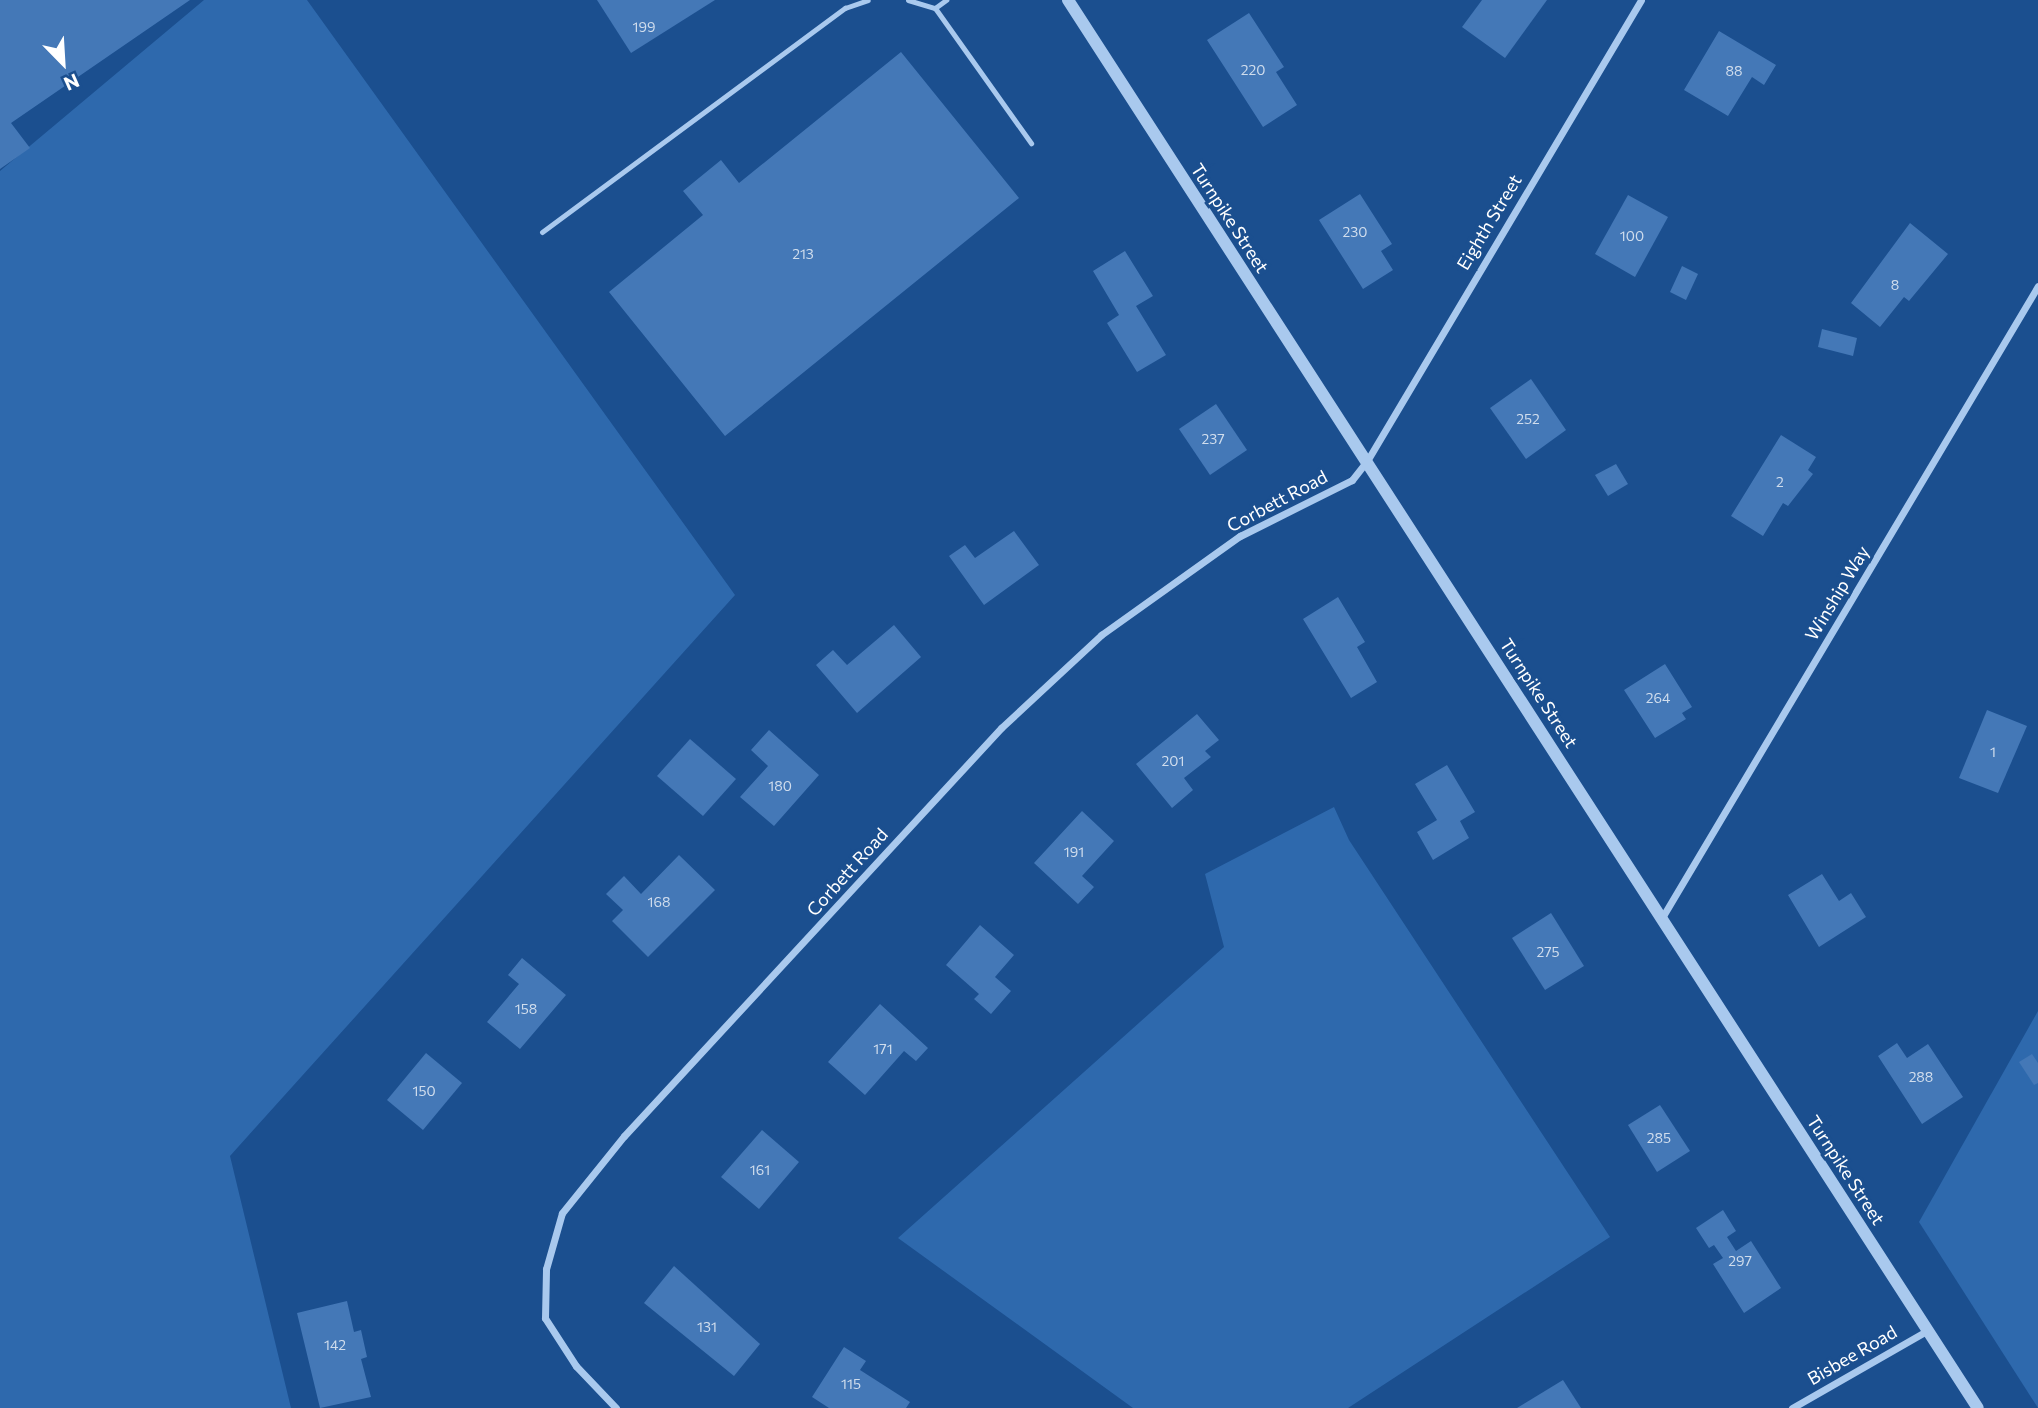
<!DOCTYPE html>
<html>
<head>
<meta charset="utf-8">
<style>
	body { margin:0 }
	#map { position:relative; width:2038px; height:1408px; overflow:hidden; background:#1b4f8f; font-family:Commissioner,sans-serif }
	div>[style] { position:absolute }
	.green>* { inset:0; background:#2e69ad }
	.building>* { inset:0; background:#4478b7 }
	.service>* { height:5px; margin:-2.5px; padding:0 2.5px; transform-origin:2.5px; border-radius:2.5px; background:#a9c9ee }
	.minor>* { height:7px; margin:-3.5px; padding:0 3.5px; transform-origin:3.5px; border-radius:3.5px; background:#a9c9ee }
	.tertiary>* { height:12px; margin:-6px; padding:0 6px; transform-origin:6px; border-radius:6px; background:#a9c9ee }
	span { translate:-50% -50%; white-space:nowrap; text-align:center; line-height:1.15; -webkit-text-stroke:6px #1b4f8f; paint-order:stroke }
	.number-label { font-size:14px; color:#d0dded }
	.number-label span { -webkit-text-stroke-width:0 }
	.street-label { font-size:18px; color:#fff }
	.north { position:absolute; left:28px; top:28px; width:70px; height:70px; -webkit-text-stroke:5px #1b4f8f; paint-order:stroke; rotate:156deg; font-size:19px; font-weight:700; line-height:28px; text-align:center; color:#fff }
	.north::after { content:''; display:block; margin:auto; width:24px; height:32px; background:#fff; clip-path:polygon(50% 0,100% 100%,50% 72%,0 100%) }
</style>
</head>
<body>
<div id="map">
	<div class="green">
		<div style="clip-path:polygon(204px 0,307px 0,735px 595px,230px 1156px,291px 1408px,0 1408px,0 171px)"></div>
		<div style="clip-path:polygon(1334px 807px,1349px 840px,1610px 1237px,1348px 1408px,1133px 1408px,898px 1238px,1224px 947px,1205px 874px)"></div>
		<div style="clip-path:polygon(2038px 1011px,2038px 1408px,1919px 1222px)"></div>
	</div>
	<div class="building">
		<div style="clip-path:polygon(0 0,190px 0,11px 123px,30px 148px,0 169px)"></div>
		<div style="clip-path:polygon(597px 0,715px 0,631px 53px)"></div>
		<div style="clip-path:polygon(1482px 0,1547px 0,1505px 58px,1462px 27px)"></div>
		<div style="clip-path:polygon(1249px 13px,1284px 67px,1276px 72px,1297px 105px,1263px 127px,1207px 40px)"></div>
		<div style="clip-path:polygon(1719px 31px,1776px 65px,1764px 85px,1752px 77px,1728px 116px,1684px 90px)"></div>
		<div style="clip-path:polygon(901px 52px,1019px 198px,725px 436px,609px 292px,703px 215px,683px 191px,721px 160px,739px 183px)"></div>
		<div style="clip-path:polygon(1360px 194px,1392px 244px,1381px 251px,1393px 270px,1363px 289px,1319px 220px)"></div>
		<div style="clip-path:polygon(1628px 195px,1668px 217px,1635px 277px,1595px 254px)"></div>
		<div style="clip-path:polygon(1910px 223px,1948px 254px,1909px 301px,1904px 297px,1880px 327px,1851px 303px)"></div>
		<div style="clip-path:polygon(1125px 251px,1153px 296px,1136px 306px,1166px 355px,1137px 372px,1107px 323px,1119px 315px,1093px 271px)"></div>
		<div style="clip-path:polygon(1682px 266px,1698px 274px,1686px 300px,1670px 292px)"></div>
		<div style="clip-path:polygon(1822px 329px,1857px 338px,1853px 356px,1818px 347px)"></div>
		<div style="clip-path:polygon(1531px 379px,1566px 430px,1526px 459px,1490px 408px)"></div>
		<div style="clip-path:polygon(1216px 404px,1247px 450px,1210px 475px,1179px 429px)"></div>
		<div style="clip-path:polygon(1781px 435px,1816px 457px,1808px 470px,1813px 474px,1788px 506px,1783px 503px,1763px 536px,1731px 516px)"></div>
		<div style="clip-path:polygon(1616px 464px,1628px 484px,1608px 496px,1595px 475px)"></div>
		<div style="clip-path:polygon(1014px 531px,1039px 565px,984px 605px,949px 556px,965px 545px,975px 558px)"></div>
		<div style="clip-path:polygon(1338px 597px,1365px 642px,1357px 647px,1377px 682px,1351px 698px,1303px 619px)"></div>
		<div style="clip-path:polygon(894px 625px,921px 657px,857px 713px,816px 665px,833px 650px,847px 665px)"></div>
		<div style="clip-path:polygon(1665px 664px,1692px 707px,1682px 713px,1686px 719px,1655px 738px,1624px 690px)"></div>
		<div style="clip-path:polygon(1987px 710px,2027px 726px,1998px 793px,1959px 778px)"></div>
		<div style="clip-path:polygon(1197px 714px,1219px 740px,1205px 751px,1211px 757px,1184px 778px,1193px 790px,1172px 808px,1136px 764px)"></div>
		<div style="clip-path:polygon(769px 730px,819px 775px,774px 826px,740px 797px,768px 766px,751px 750px)"></div>
		<div style="clip-path:polygon(690px 739px,736px 779px,703px 816px,657px 776px)"></div>
		<div style="clip-path:polygon(1447px 765px,1475px 812px,1460px 821px,1469px 838px,1433px 860px,1417px 832px,1437px 820px,1415px 784px)"></div>
		<div style="clip-path:polygon(1082px 811px,1114px 841px,1082px 876px,1094px 887px,1078px 904px,1034px 863px)"></div>
		<div style="clip-path:polygon(679px 855px,715px 890px,648px 957px,612px 921px,623px 910px,606px 894px,624px 876px,641px 894px)"></div>
		<div style="clip-path:polygon(1822px 874px,1839px 901px,1851px 893px,1866px 917px,1819px 947px,1788px 895px)"></div>
		<div style="clip-path:polygon(1551px 913px,1584px 966px,1545px 990px,1512px 938px)"></div>
		<div style="clip-path:polygon(980px 925px,1014px 955px,995px 977px,1011px 991px,991px 1014px,974px 999px,979px 994px,946px 965px)"></div>
		<div style="clip-path:polygon(522px 958px,566px 995px,520px 1049px,487px 1022px,519px 984px,508px 975px)"></div>
		<div style="clip-path:polygon(880px 1004px,928px 1048px,916px 1061px,904px 1051px,865px 1095px,828px 1062px)"></div>
		<div style="clip-path:polygon(1897px 1043px,1907px 1058px,1928px 1044px,1963px 1097px,1922px 1124px,1878px 1056px)"></div>
		<div style="clip-path:polygon(426px 1053px,462px 1083px,423px 1130px,387px 1100px)"></div>
		<div style="clip-path:polygon(2032px 1054px,2038px 1063px,2038px 1083px,2034px 1085px,2019px 1062px)"></div>
		<div style="clip-path:polygon(1660px 1105px,1690px 1151px,1657px 1172px,1628px 1125px)"></div>
		<div style="clip-path:polygon(762px 1130px,799px 1162px,759px 1209px,721px 1177px)"></div>
		<div style="clip-path:polygon(1723px 1210px,1736px 1231px,1727px 1237px,1736px 1251px,1751px 1241px,1781px 1288px,1744px 1313px,1713px 1264px,1723px 1258px,1714px 1245px,1709px 1248px,1696px 1228px)"></div>
		<div style="clip-path:polygon(674px 1266px,760px 1344px,734px 1376px,644px 1303px)"></div>
		<div style="clip-path:polygon(347px 1301px,354px 1332px,361px 1330px,367px 1357px,361px 1359px,371px 1397px,320px 1408px,297px 1313px)"></div>
		<div style="clip-path:polygon(844px 1347px,866px 1361px,860px 1370px,910px 1402px,906px 1408px,829px 1408px,812px 1397px)"></div>
		<div style="clip-path:polygon(1563px 1380px,1581px 1408px,1517px 1408px)"></div>
	</div>
	<div class="service">
		<div style="left:908px;top:0;width:28px;rotate:17deg"></div>
		<div style="left:935px;top:8px;width:14px;rotate:-36deg"></div>
		<div style="left:935px;top:8px;width:166px;rotate:54.6deg"></div>
		<div style="left:542px;top:232px;width:377px;rotate:-36.5deg"></div>
		<div style="left:845px;top:8px;width:24px;rotate:-19deg"></div>
	</div>
	<div class="minor">
		<div style="left:1663px;top:916px;width:733px;rotate:-59.24deg"></div>
		<div style="left:616px;top:1408px;width:58px;rotate:-133.6deg"></div>
		<div style="left:576px;top:1366px;width:57px;rotate:-122.9deg"></div>
		<div style="left:545px;top:1318px;width:49px;rotate:-88.8deg"></div>
		<div style="left:546px;top:1269px;width:58px;rotate:-74.1deg"></div>
		<div style="left:562px;top:1213px;width:99px;rotate:-51.2deg"></div>
		<div style="left:624px;top:1136px;width:556px;rotate:-47.26deg"></div>
		<div style="left:1001px;top:728px;width:137px;rotate:-42.9deg"></div>
		<div style="left:1101px;top:635px;width:171px;rotate:-35.5deg"></div>
		<div style="left:1240px;top:536px;width:125px;rotate:-26.6deg"></div>
		<div style="left:1352px;top:480px;width:24px;rotate:-52deg"></div>
		<div style="left:1367px;top:461px;width:536px;rotate:-59.27deg"></div>
		<div style="left:1792px;top:1408px;width:157px;rotate:-29.8deg"></div>
	</div>
	<div class="tertiary">
		<div style="left:1068px;top:0;width:1676px;rotate:57.13deg"></div>
	</div>
	<div class="number-label">
		<span style="left:644px;top:27px">199</span>
		<span style="left:1253px;top:70px">220</span>
		<span style="left:1734px;top:71px">88</span>
		<span style="left:1355px;top:232px">230</span>
		<span style="left:1632px;top:236px">100</span>
		<span style="left:803px;top:254px">213</span>
		<span style="left:1895px;top:285px">8</span>
		<span style="left:1528px;top:419px">252</span>
		<span style="left:1213px;top:439px">237</span>
		<span style="left:1780px;top:482px">2</span>
		<span style="left:1658px;top:698px">264</span>
		<span style="left:1993px;top:752px">1</span>
		<span style="left:1173px;top:761px">201</span>
		<span style="left:780px;top:786px">180</span>
		<span style="left:1074px;top:852px">191</span>
		<span style="left:659px;top:902px">168</span>
		<span style="left:1548px;top:952px">275</span>
		<span style="left:526px;top:1009px">158</span>
		<span style="left:883px;top:1049px">171</span>
		<span style="left:1921px;top:1077px">288</span>
		<span style="left:424px;top:1091px">150</span>
		<span style="left:1659px;top:1138px">285</span>
		<span style="left:760px;top:1170px">161</span>
		<span style="left:1740px;top:1261px">297</span>
		<span style="left:707px;top:1327px">131</span>
		<span style="left:335px;top:1345px">142</span>
		<span style="left:851px;top:1384px">115</span>
	</div>
	<div class="street-label">
		<span style="left:1230px;top:218px;rotate:57deg">Turnpike Street</span>
		<span style="left:1489px;top:222px;rotate:-59deg">Eighth Street</span>
		<span style="left:1277px;top:501px;rotate:-28deg">Corbett Road</span>
		<span style="left:1837px;top:593px;rotate:-59deg">Winship Way</span>
		<span style="left:1539px;top:693px;rotate:57deg">Turnpike Street</span>
		<span style="left:847px;top:872px;rotate:-48deg">Corbett Road</span>
		<span style="left:1846px;top:1170px;rotate:57deg">Turnpike Street</span>
		<span style="left:1852px;top:1355px;rotate:-30deg">Bisbee Road</span>
	</div>
	<div class="north">N</div>
</div>
</body>
</html>
